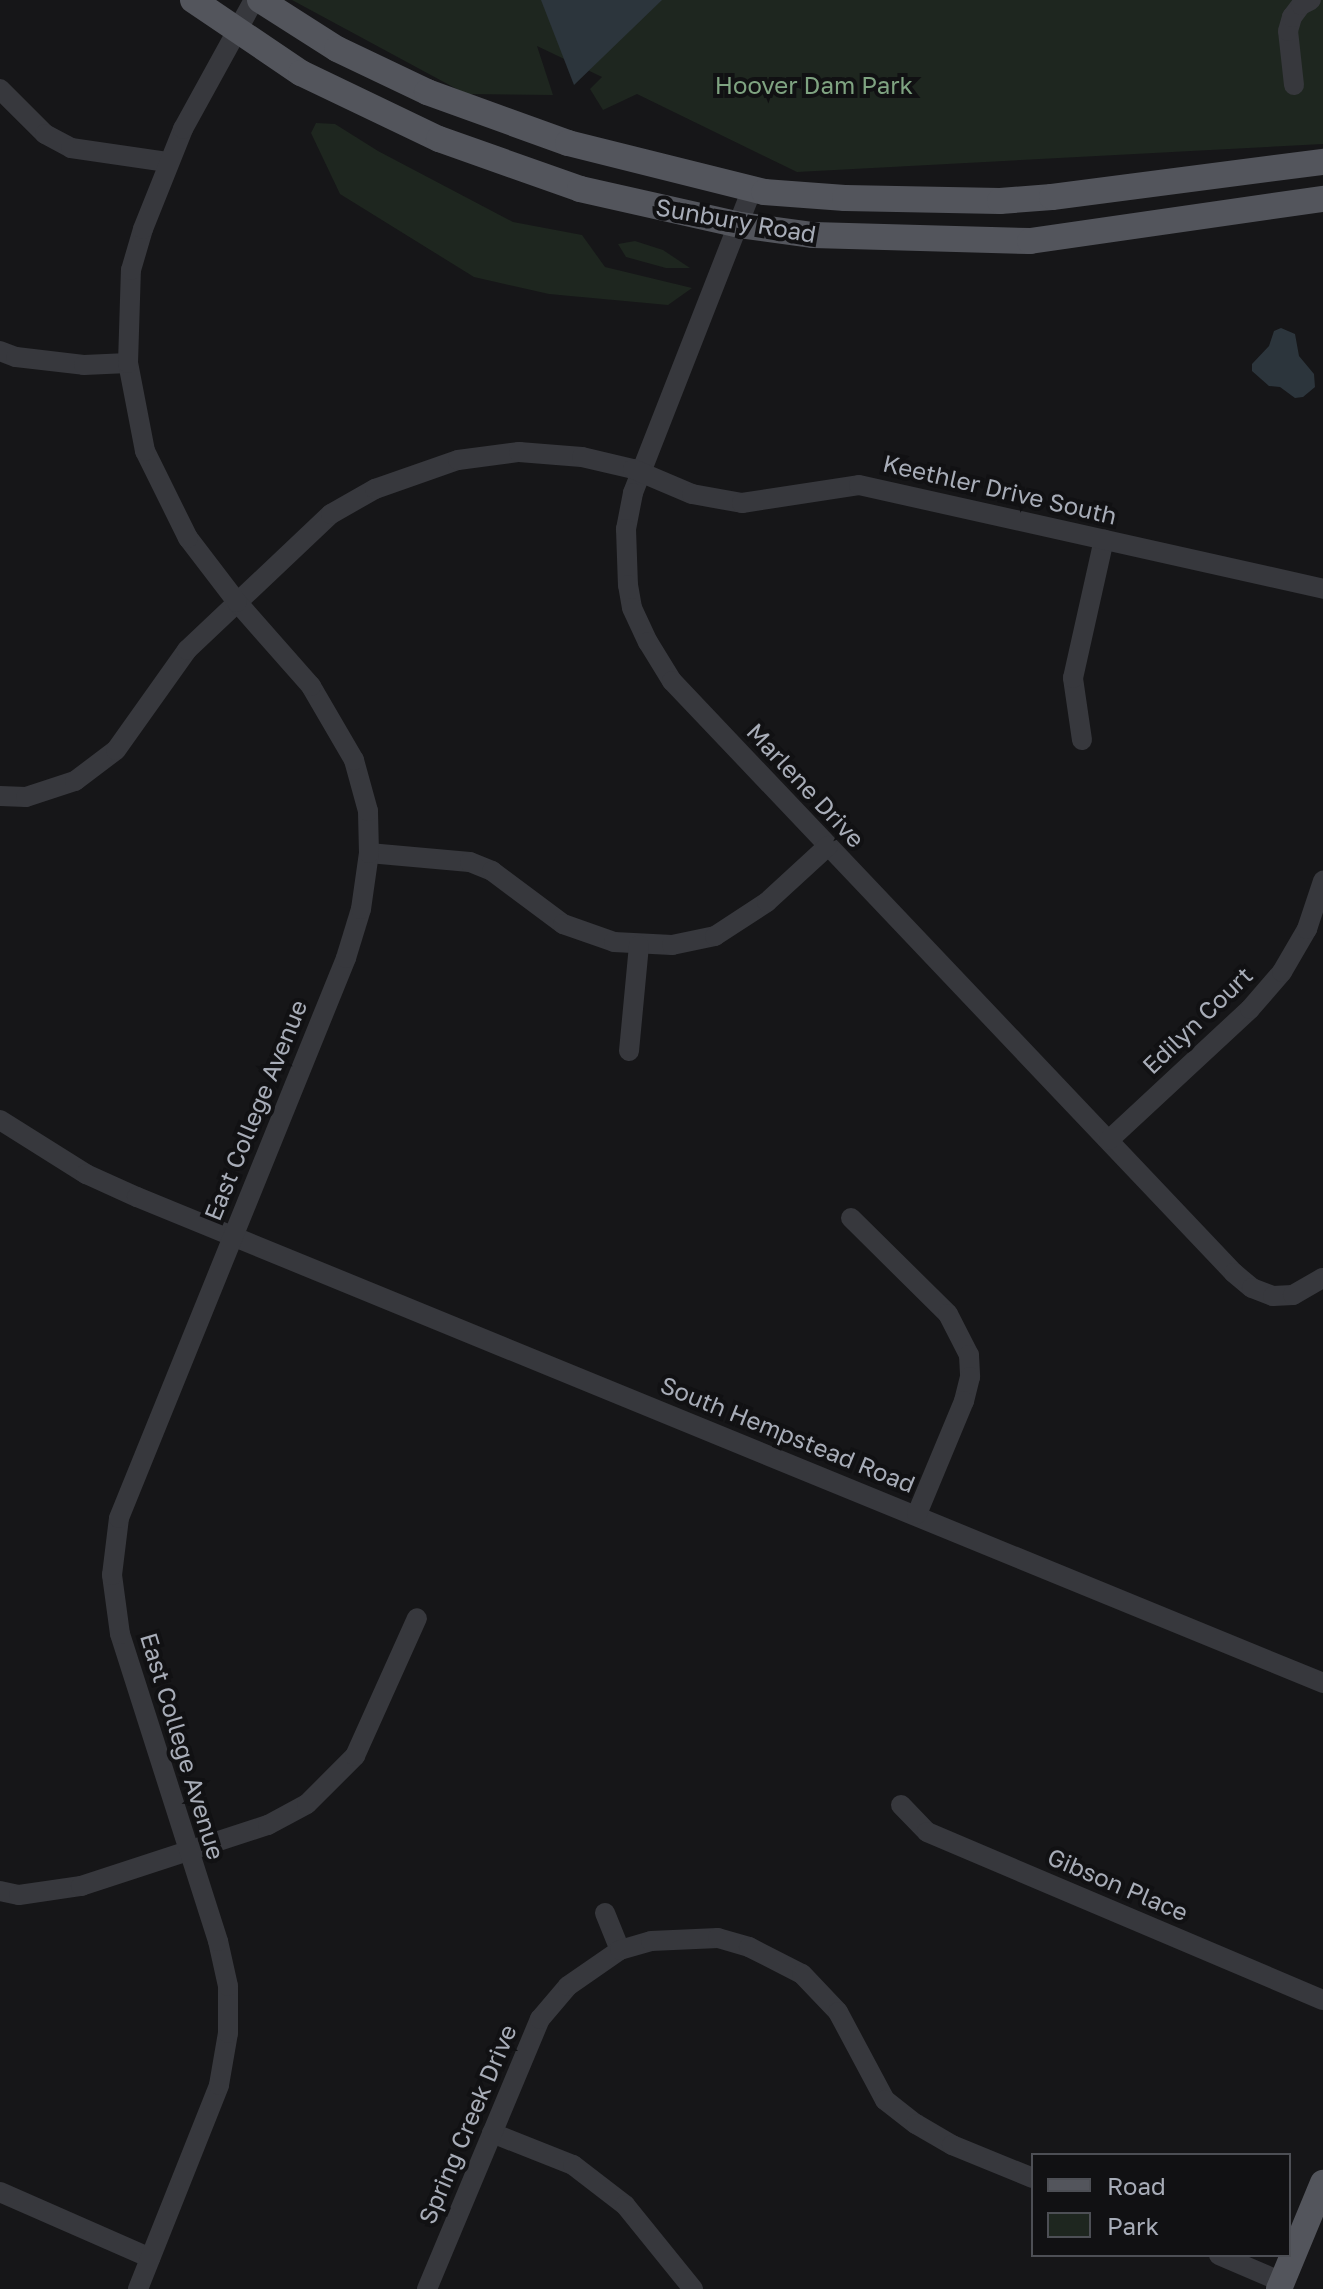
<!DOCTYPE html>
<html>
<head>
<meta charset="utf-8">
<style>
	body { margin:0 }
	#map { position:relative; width:1323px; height:2289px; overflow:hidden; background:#161618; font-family:"Golos Text",sans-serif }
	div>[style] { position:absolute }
	.green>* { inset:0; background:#1e261f }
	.water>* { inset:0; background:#2c353c }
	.minor>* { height:20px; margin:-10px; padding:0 10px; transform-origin:10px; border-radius:10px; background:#37383d }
	.major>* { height:26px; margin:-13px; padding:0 13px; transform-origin:13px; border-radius:13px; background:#53555c }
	span { translate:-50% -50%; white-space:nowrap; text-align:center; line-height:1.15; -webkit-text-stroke:8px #111113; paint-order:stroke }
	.park-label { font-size:24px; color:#7fa381 }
	.street-label { font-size:24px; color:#a8adb8 }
	.legend { position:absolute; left:1031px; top:2153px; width:260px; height:104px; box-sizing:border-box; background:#111113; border:2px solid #4d4f55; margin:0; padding:10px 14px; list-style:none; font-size:24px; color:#a8adb8 }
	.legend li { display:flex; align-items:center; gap:16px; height:40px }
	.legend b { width:40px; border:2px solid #4d4f55 }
</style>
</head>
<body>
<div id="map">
	<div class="green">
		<div style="clip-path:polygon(292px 0,1323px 0,1323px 144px,797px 172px,637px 94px,603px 110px,590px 89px,602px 77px,537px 46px,553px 95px,466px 94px)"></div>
		<div style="clip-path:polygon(316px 123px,335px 124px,378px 151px,513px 222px,582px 235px,605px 267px,692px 288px,668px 305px,549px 294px,474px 277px,340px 194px,311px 133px)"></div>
		<div style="clip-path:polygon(635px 241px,663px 250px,690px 268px,666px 268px,626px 257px,618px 244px)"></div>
	</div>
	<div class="water">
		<div style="clip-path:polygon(541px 0,662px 0,574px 85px)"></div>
		<div style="clip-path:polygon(1281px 328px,1295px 334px,1299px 356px,1314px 374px,1315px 387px,1303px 397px,1295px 398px,1280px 387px,1269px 386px,1252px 371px,1252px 364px,1269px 346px,1274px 331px)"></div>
	</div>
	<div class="minor">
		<div style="left:1294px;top:85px;width:54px;rotate:-96.3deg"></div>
		<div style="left:1288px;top:31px;width:15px;rotate:-74deg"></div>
		<div style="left:1292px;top:17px;width:15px;rotate:-53deg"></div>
		<div style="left:1301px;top:5px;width:11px;rotate:-27deg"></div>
		<div style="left:0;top:89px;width:64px;rotate:45deg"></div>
		<div style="left:45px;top:134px;width:30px;rotate:28deg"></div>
		<div style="left:71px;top:148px;width:97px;rotate:8.3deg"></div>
		<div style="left:752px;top:189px;width:326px;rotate:111.4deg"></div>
		<div style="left:633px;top:493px;width:37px;rotate:101deg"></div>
		<div style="left:626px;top:529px;width:56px;rotate:88deg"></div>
		<div style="left:628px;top:585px;width:23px;rotate:80deg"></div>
		<div style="left:632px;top:608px;width:38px;rotate:65deg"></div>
		<div style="left:648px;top:642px;width:46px;rotate:58.4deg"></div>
		<div style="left:672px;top:681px;width:816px;rotate:46.49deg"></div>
		<div style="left:1234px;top:1273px;width:23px;rotate:40deg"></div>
		<div style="left:1252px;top:1288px;width:22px;rotate:21deg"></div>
		<div style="left:1273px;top:1296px;width:20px;rotate:-3deg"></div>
		<div style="left:1293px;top:1295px;width:34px;rotate:-30deg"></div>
		<div style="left:0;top:351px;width:17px;rotate:21deg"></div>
		<div style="left:16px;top:357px;width:68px;rotate:6.7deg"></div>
		<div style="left:84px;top:365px;width:44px;rotate:-2.6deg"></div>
		<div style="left:1082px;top:740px;width:63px;rotate:-98.3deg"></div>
		<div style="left:1073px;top:678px;width:142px;rotate:-77.4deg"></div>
		<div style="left:0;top:796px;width:26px;rotate:2deg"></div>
		<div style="left:26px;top:797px;width:52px;rotate:-18.1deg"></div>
		<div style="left:75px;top:781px;width:51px;rotate:-37.1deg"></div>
		<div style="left:116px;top:750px;width:123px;rotate:-54.6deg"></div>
		<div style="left:187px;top:650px;width:198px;rotate:-43.4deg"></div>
		<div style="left:331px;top:514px;width:51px;rotate:-29.6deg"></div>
		<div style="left:375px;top:489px;width:88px;rotate:-19.3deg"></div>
		<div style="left:458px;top:460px;width:62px;rotate:-7.5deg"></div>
		<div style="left:519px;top:452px;width:63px;rotate:4.5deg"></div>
		<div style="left:582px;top:457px;width:52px;rotate:13.2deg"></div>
		<div style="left:633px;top:469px;width:64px;rotate:23deg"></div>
		<div style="left:692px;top:494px;width:51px;rotate:10.2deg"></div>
		<div style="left:742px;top:503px;width:118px;rotate:-8.7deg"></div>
		<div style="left:859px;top:485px;width:476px;rotate:12.6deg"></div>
		<div style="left:369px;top:853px;width:101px;rotate:5.1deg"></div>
		<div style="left:470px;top:862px;width:24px;rotate:22deg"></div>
		<div style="left:492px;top:871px;width:89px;rotate:36.7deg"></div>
		<div style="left:563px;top:924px;width:54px;rotate:19.4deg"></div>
		<div style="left:614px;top:942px;width:58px;rotate:3deg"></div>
		<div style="left:672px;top:945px;width:44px;rotate:-11.8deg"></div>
		<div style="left:715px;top:936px;width:62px;rotate:-33.2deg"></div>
		<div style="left:767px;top:902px;width:83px;rotate:-42.6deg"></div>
		<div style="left:629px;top:1051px;width:106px;rotate:-84.6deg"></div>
		<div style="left:0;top:1120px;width:102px;rotate:32.1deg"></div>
		<div style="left:86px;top:1174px;width:56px;rotate:24.3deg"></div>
		<div style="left:137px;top:1197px;width:1282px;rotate:22.28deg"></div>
		<div style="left:1109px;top:1140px;width:192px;rotate:-42.9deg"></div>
		<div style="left:1250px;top:1009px;width:49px;rotate:-49.1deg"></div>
		<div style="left:1282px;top:972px;width:50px;rotate:-59.8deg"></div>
		<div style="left:1307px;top:929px;width:51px;rotate:-71.6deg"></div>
		<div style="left:851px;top:1218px;width:136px;rotate:44.7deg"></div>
		<div style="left:948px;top:1314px;width:46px;rotate:62.9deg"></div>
		<div style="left:969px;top:1355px;width:22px;rotate:87deg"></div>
		<div style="left:970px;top:1377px;width:25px;rotate:104deg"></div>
		<div style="left:964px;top:1401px;width:122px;rotate:112.6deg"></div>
		<div style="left:901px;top:1805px;width:37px;rotate:46deg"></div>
		<div style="left:927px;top:1832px;width:430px;rotate:23deg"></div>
		<div style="left:0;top:1891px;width:19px;rotate:12deg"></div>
		<div style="left:19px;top:1895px;width:63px;rotate:-8.3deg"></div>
		<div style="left:81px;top:1886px;width:197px;rotate:-18.1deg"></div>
		<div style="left:268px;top:1825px;width:44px;rotate:-28.3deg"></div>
		<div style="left:307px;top:1804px;width:68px;rotate:-45deg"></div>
		<div style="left:355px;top:1756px;width:151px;rotate:-65.8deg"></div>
		<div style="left:605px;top:1913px;width:40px;rotate:68deg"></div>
		<div style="left:492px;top:2133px;width:87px;rotate:21.6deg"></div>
		<div style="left:573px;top:2165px;width:66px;rotate:37.6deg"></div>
		<div style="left:625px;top:2205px;width:108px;rotate:51deg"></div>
		<div style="left:0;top:2192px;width:164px;rotate:23.7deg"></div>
		<div style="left:1219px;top:2255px;width:69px;rotate:23.2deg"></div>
		<div style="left:138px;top:2289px;width:219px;rotate:-68.3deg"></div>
		<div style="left:219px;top:2085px;width:53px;rotate:-80.2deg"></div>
		<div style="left:228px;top:2033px;width:47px;rotate:-90deg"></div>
		<div style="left:228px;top:1986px;width:46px;rotate:-102.5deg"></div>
		<div style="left:218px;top:1941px;width:322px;rotate:-107.7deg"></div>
		<div style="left:120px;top:1634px;width:60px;rotate:-97.7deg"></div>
		<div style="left:112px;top:1575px;width:57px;rotate:-83deg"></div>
		<div style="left:119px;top:1518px;width:604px;rotate:-67.93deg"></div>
		<div style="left:346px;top:958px;width:51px;rotate:-73deg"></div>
		<div style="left:361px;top:909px;width:57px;rotate:-81.9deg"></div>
		<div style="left:369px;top:853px;width:42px;rotate:-91.4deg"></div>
		<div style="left:368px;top:811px;width:53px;rotate:-105.4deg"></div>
		<div style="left:354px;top:760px;width:86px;rotate:-120.2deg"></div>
		<div style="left:311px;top:686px;width:112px;rotate:-131.4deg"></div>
		<div style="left:237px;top:602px;width:81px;rotate:-127.4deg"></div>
		<div style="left:188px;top:538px;width:97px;rotate:-116.3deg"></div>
		<div style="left:145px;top:451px;width:90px;rotate:-100.9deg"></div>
		<div style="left:128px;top:363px;width:93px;rotate:-88.2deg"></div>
		<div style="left:131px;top:270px;width:43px;rotate:-73.7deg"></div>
		<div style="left:143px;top:229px;width:108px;rotate:-68.2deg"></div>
		<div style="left:183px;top:129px;width:147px;rotate:-61.2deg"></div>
		<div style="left:427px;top:2289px;width:293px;rotate:-67.3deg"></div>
		<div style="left:540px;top:2019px;width:43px;rotate:-49.7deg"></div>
		<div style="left:568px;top:1986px;width:63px;rotate:-34.7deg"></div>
		<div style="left:620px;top:1950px;width:32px;rotate:-16deg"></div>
		<div style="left:651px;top:1941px;width:67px;rotate:-2.6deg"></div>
		<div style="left:718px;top:1938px;width:32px;rotate:16deg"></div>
		<div style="left:749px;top:1947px;width:59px;rotate:27deg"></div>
		<div style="left:802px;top:1974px;width:52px;rotate:46.5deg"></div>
		<div style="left:838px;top:2012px;width:100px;rotate:61.9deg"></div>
		<div style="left:885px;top:2100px;width:39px;rotate:38deg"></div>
		<div style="left:916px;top:2124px;width:42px;rotate:30.3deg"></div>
		<div style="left:952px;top:2145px;width:87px;rotate:22.2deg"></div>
	</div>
	<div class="major">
		<div style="left:193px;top:0;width:130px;rotate:34.1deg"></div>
		<div style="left:301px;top:73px;width:153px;rotate:25.6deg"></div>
		<div style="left:439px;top:139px;width:150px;rotate:19.5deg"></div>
		<div style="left:580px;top:189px;width:164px;rotate:12.7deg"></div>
		<div style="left:740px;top:225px;width:74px;rotate:7.8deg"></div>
		<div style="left:813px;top:235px;width:217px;rotate:1.6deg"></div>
		<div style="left:1030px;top:241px;width:296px;rotate:-8.2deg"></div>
		<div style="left:260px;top:0;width:91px;rotate:32.5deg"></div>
		<div style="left:337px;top:49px;width:100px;rotate:25.5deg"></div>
		<div style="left:427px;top:92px;width:150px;rotate:19.9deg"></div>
		<div style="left:568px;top:143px;width:202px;rotate:14deg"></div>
		<div style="left:764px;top:192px;width:81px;rotate:4.2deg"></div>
		<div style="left:845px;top:198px;width:155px;rotate:1.1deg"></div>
		<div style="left:1000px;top:201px;width:52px;rotate:-4.4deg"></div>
		<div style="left:1052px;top:197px;width:273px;rotate:-7.4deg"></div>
		<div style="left:1279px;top:2289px;width:115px;rotate:-67.5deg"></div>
	</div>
	<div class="park-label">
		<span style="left:814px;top:85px">Hoover Dam Park</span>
	</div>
	<div class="street-label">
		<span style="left:736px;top:220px;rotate:10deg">Sunbury Road</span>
		<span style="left:1000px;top:489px;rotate:13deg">Keethler Drive South</span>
		<span style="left:806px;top:785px;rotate:47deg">Marlene Drive</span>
		<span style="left:1197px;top:1020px;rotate:-44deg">Edilyn Court</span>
		<span style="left:255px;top:1110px;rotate:-68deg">East College Avenue</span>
		<span style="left:788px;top:1434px;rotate:22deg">South Hempstead Road</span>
		<span style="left:183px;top:1746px;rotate:73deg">East College Avenue</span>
		<span style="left:1118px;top:1884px;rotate:23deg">Gibson Place</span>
		<span style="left:467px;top:2124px;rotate:-67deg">Spring Creek Drive</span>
	</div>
	<ul class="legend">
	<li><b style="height:10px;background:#53555c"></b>Road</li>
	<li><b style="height:22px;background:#1e261f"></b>Park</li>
	</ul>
</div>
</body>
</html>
